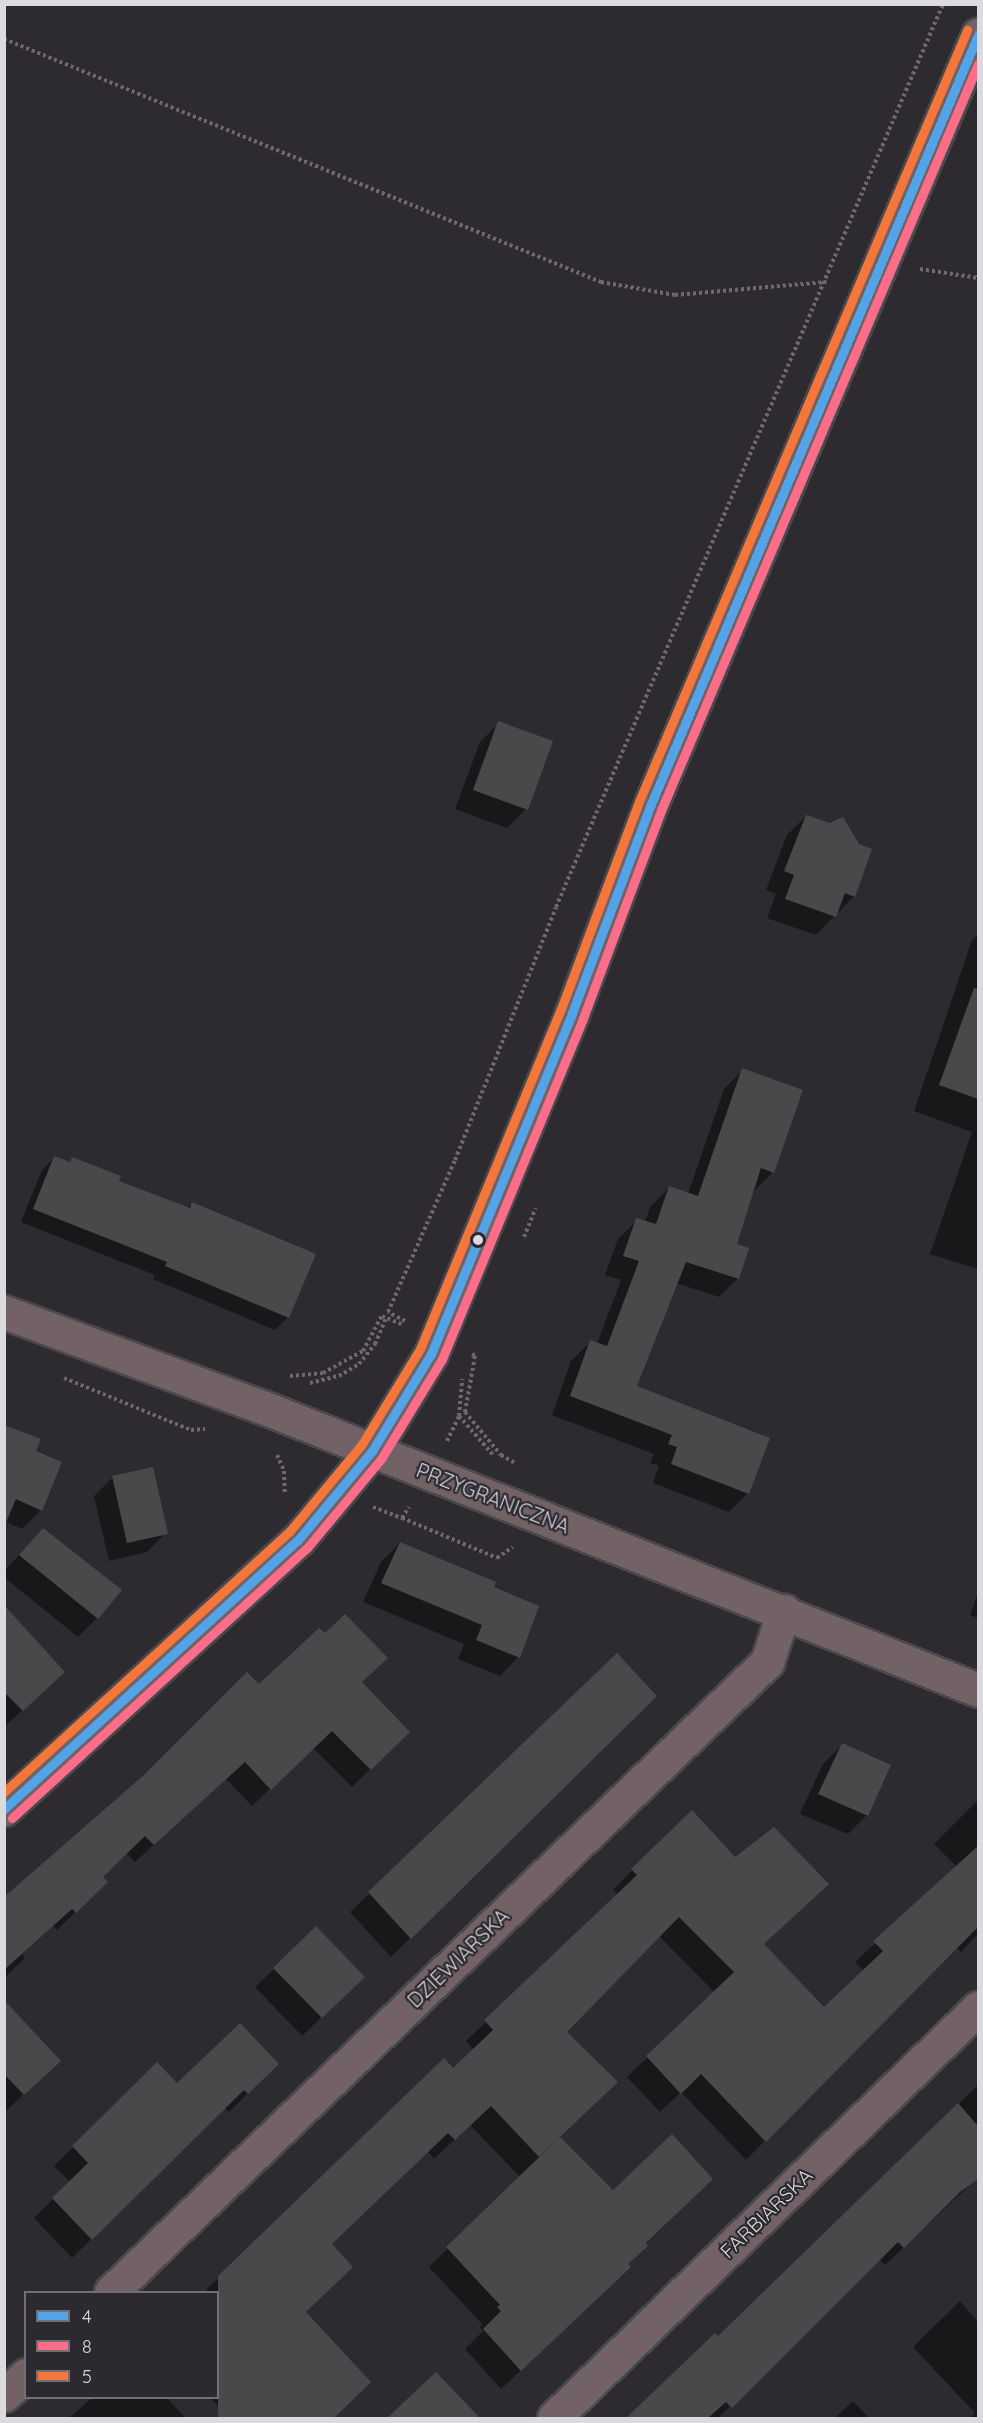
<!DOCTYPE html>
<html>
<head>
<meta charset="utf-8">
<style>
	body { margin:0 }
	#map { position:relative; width:983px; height:2423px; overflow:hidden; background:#2d2b2f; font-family:Quicksand,sans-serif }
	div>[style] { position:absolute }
	.shadow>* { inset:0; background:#0007 }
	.building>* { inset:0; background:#4a484b }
	.path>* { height:4px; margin-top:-2px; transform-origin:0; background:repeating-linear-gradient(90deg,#72676a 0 3px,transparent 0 6px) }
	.roads { filter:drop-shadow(2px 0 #49484a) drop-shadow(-2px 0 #49484a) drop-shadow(0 2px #49484a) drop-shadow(0 -2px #49484a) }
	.minor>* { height:33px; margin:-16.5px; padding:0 16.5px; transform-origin:16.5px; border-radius:16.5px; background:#726266 }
	.bus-1>* { height:9px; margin:-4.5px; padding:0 4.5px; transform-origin:4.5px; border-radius:4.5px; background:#53a3e8 }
	.bus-2>* { height:9px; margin:-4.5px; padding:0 4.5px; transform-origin:4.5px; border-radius:4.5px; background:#fb6d88 }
	.bus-3>* { height:9px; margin:-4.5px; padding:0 4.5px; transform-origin:4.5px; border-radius:4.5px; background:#f5763a }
	.dots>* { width:16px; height:16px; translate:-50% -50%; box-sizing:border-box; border:3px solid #2c2931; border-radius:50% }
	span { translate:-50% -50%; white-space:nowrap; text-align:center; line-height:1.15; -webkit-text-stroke:4.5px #2c2931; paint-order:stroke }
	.street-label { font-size:20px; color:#dbdadf }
	.frame { position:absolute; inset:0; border:6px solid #dbdadf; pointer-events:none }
	.legend { position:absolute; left:24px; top:2291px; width:195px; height:108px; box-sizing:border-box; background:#2c2931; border:2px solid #727077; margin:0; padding:8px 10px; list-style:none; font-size:18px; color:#dbdadf }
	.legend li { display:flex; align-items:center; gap:12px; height:30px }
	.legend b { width:30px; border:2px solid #727077 }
</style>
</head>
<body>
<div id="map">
	<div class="shadow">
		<div style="clip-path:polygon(499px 723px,526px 809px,507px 828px,455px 809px,480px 742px)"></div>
		<div style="clip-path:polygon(806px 816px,854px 896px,816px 935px,767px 918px,776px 894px,766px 890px,787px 835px)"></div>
		<div style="clip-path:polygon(978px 934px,978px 1269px,930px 1254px,972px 1132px,914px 1111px,972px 940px)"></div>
		<div style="clip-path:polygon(743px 1070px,773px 1172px,754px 1191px,735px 1245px,738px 1278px,719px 1297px,676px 1283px,636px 1387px,748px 1493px,729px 1512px,653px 1483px,659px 1466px,650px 1463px,654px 1454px,552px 1415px,571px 1361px,590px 1342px,597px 1344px,621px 1280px,605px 1275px,618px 1239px,637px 1220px,645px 1222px,650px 1207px,669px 1188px,688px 1194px,724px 1089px)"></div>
		<div style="clip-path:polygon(55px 1157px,68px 1163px,73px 1159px,117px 1182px,187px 1209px,193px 1203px,288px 1317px,275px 1330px,153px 1279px,155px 1275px,21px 1222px,42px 1170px)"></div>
		<div style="clip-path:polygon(4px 1426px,34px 1452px,41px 1510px,22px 1529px,4px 1521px)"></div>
		<div style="clip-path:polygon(113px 1477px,166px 1533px,147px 1552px,109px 1561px,94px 1496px)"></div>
		<div style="clip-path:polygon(43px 1530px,97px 1618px,78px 1637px,4px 1577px,4px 1571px)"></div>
		<div style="clip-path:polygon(400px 1543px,492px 1588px,518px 1657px,500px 1676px,458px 1659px,464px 1644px,363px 1602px,381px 1562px)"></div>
		<div style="clip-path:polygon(978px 1593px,978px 1618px,970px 1615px)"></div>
		<div style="clip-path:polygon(4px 1613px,44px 1690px,4px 1727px)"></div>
		<div style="clip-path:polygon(617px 1656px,655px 1696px,391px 1957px,350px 1912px)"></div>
		<div style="clip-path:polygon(361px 1682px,408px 1732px,352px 1787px,313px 1748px,252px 1806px,226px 1779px,135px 1862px,126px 1853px,102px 1877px,106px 1882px,57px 1930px,53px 1926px,22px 1954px,25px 1958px,4px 1978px,4px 1899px,259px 1686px)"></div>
		<div style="clip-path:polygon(842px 1745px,889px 1766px,867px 1815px,848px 1834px,800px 1814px,823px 1764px)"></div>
		<div style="clip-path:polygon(978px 1800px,978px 1934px,961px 1952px,956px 1947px,746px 2160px,681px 2092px,660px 2112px,627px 2077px,715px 1993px,659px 1936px,565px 2032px,559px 2137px,613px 2192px,711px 2179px,626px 2264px,610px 2286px,501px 2389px,465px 2349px,483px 2331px,480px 2327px,482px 2324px,429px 2267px,520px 2177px,470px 2125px,434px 2159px,427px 2151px,330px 2244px,304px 2313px,368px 2382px,332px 2418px,230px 2418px,210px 2398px,218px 2398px,218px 2292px,204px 2292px,444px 2060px,453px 2070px,474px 2050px,466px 2041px,618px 1895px,613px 1890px,632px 1870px,763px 1944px,824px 2009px,864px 1971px,855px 1962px,957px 1867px,934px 1844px)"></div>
		<div style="clip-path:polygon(274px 1969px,344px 1995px,302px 2036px,255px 1987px)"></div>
		<div style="clip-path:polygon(4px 2003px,40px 2079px,5px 2112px,4px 2111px)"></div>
		<div style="clip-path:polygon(157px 2064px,177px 2085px,277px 2064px,229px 2112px,224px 2107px,72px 2258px,34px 2218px,70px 2182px,54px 2166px)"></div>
		<div style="clip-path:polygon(978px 2085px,978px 2177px,885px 2265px,879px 2259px,718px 2418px,628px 2418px,715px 2336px,718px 2339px)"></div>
		<div style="clip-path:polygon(960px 2301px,978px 2322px,978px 2418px,970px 2418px,975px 2413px,913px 2347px)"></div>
		<div style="clip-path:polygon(436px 2374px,473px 2413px,467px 2418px,390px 2418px)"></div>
		<div style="clip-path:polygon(92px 2398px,167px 2398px,185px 2418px,69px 2418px)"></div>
		<div style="clip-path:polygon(853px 2401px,869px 2418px,835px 2418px)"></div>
	</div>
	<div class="building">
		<div style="clip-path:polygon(498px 721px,553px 741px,528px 810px,473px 790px)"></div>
		<div style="clip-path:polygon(806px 815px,830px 823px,843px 817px,859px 844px,872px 849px,855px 897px,845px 893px,836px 917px,785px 899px,794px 875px,784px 871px)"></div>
		<div style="clip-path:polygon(974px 988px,978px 989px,978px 1099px,939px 1085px)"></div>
		<div style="clip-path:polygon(742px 1068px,803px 1090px,774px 1173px,761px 1168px,737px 1244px,749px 1248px,739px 1279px,686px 1262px,637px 1386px,770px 1438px,749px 1494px,671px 1464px,677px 1447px,668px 1444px,672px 1435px,570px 1396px,590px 1340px,607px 1346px,639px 1261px,623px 1256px,636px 1218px,656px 1224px,669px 1186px,698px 1196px)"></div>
		<div style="clip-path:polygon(54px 1156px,70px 1162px,72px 1157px,121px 1176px,119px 1181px,190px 1208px,192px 1202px,316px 1254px,289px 1318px,165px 1266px,167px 1262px,33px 1209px)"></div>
		<div style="clip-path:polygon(4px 1425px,41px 1439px,36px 1451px,62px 1462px,42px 1511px,16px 1499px,5px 1525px)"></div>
		<div style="clip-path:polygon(153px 1467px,168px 1534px,127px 1543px,112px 1476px)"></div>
		<div style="clip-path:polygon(43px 1528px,122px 1590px,98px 1619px,19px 1555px)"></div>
		<div style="clip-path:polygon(400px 1542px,496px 1582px,494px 1587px,539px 1606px,520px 1658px,476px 1640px,482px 1625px,381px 1583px)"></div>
		<div style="clip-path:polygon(4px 1605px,65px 1672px,23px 1711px,4px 1692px)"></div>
		<div style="clip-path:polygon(345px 1614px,388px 1658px,362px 1682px,410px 1732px,371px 1770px,332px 1731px,271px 1790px,245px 1762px,154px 1845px,145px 1836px,103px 1877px,108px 1882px,76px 1913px,72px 1909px,4px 1970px,4px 1897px,144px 1775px,247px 1672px,259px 1684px,319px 1628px,325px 1633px)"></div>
		<div style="clip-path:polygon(617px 1653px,657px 1696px,411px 1939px,368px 1892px)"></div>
		<div style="clip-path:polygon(842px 1743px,891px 1765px,868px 1816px,818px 1794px)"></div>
		<div style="clip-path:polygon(692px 1810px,735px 1857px,774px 1827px,829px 1884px,764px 1944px,824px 2007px,883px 1951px,873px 1941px,978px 1846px,978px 1927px,766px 2142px,701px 2074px,681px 2094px,646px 2056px,734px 1972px,679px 1917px,567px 2032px,618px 2082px,539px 2157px,491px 2106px,455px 2140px,448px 2133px,332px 2244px,353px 2267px,306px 2312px,371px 2382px,334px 2418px,218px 2418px,218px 2276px,444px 2058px,453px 2068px,493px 2030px,484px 2020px,637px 1875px,631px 1869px)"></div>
		<div style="clip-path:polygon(316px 1926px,365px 1977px,322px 2018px,273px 1968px)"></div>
		<div style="clip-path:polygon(4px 2000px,61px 2061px,24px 2095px,4px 2074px)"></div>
		<div style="clip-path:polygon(240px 2023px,279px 2064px,248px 2094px,244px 2090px,92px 2240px,52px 2198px,88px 2163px,72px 2146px,157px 2062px,177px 2083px)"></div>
		<div style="clip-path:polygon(958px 2103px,978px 2126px,978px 2179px,960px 2192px,904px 2248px,898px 2242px,732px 2408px,726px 2402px,708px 2418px,626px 2418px,715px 2333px,718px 2336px)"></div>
		<div style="clip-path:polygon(672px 2134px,713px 2179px,646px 2243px,648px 2246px,628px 2264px,631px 2267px,521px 2371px,483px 2329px,501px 2311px,497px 2307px,500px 2305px,446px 2247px,560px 2137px,613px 2190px)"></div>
		<div style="clip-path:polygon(436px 2372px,480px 2418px,387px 2418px)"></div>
	</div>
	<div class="path">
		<div style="left:4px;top:39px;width:645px;rotate:22.15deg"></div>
		<div style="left:601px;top:282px;width:75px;rotate:10deg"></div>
		<div style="left:675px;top:295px;width:152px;rotate:-4.9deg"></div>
		<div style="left:920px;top:269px;width:59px;rotate:8.8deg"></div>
		<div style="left:524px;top:1237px;width:31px;rotate:-68deg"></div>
		<div style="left:405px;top:1321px;width:19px;rotate:-152deg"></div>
		<div style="left:388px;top:1312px;width:166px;rotate:-66.2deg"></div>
		<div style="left:455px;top:1160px;width:272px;rotate:-68.2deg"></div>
		<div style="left:556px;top:907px;width:982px;rotate:-66.8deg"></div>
		<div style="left:472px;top:1354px;width:4px;rotate:34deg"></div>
		<div style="left:475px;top:1356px;width:57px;rotate:100.1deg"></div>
		<div style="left:465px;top:1412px;width:56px;rotate:50.1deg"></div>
		<div style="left:501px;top:1455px;width:16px;rotate:30deg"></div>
		<div style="left:290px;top:1376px;width:33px;rotate:-5deg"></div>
		<div style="left:323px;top:1373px;width:46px;rotate:-28.8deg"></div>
		<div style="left:363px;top:1351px;width:40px;rotate:-62deg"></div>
		<div style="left:382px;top:1316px;width:21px;rotate:23deg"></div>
		<div style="left:64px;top:1378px;width:137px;rotate:22.3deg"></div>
		<div style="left:191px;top:1430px;width:14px;rotate:-4deg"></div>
		<div style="left:310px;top:1383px;width:30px;rotate:-14deg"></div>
		<div style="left:339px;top:1376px;width:23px;rotate:-31deg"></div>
		<div style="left:359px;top:1364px;width:26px;rotate:-51deg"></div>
		<div style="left:375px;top:1344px;width:30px;rotate:-67deg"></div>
		<div style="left:459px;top:1416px;width:53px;rotate:48.8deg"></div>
		<div style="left:447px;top:1441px;width:28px;rotate:-64deg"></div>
		<div style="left:459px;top:1416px;width:37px;rotate:-85deg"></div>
		<div style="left:277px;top:1455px;width:17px;rotate:66deg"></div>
		<div style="left:284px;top:1471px;width:23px;rotate:88deg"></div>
		<div style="left:373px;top:1507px;width:31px;rotate:21deg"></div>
		<div style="left:402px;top:1518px;width:13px;rotate:-58deg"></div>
		<div style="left:402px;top:1518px;width:103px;rotate:22.8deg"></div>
		<div style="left:497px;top:1558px;width:19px;rotate:-35deg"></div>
	</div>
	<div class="roads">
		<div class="minor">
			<div style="left:4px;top:1312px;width:278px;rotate:20.2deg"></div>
			<div style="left:265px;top:1408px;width:767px;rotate:21.58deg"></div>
			<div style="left:4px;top:1809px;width:398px;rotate:-42.5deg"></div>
			<div style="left:298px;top:1540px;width:116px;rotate:-50.3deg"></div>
			<div style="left:372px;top:1451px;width:114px;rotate:-58.7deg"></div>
			<div style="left:431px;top:1354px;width:369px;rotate:-67.5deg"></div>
			<div style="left:572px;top:1013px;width:223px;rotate:-69.3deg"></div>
			<div style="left:651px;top:804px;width:836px;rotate:-66.96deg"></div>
			<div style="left:111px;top:2292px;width:910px;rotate:-43.84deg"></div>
			<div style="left:767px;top:1662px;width:54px;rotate:-71.6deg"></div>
			<div style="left:4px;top:2395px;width:30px;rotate:-42deg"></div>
			<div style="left:554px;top:2418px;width:590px;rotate:-44.04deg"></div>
		</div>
	</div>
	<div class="bus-1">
		<div style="left:4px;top:1809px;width:398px;rotate:-42.5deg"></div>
		<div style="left:298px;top:1540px;width:116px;rotate:-50.3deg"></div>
		<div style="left:372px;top:1451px;width:114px;rotate:-58.7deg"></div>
		<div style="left:431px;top:1354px;width:369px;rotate:-67.5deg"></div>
		<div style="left:572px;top:1013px;width:223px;rotate:-69.3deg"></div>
		<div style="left:651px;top:804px;width:836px;rotate:-66.96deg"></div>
	</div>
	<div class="bus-2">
		<div style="left:12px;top:1818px;width:400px;rotate:-42.5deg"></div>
		<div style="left:307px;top:1548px;width:116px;rotate:-50.3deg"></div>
		<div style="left:381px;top:1459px;width:117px;rotate:-58.6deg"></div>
		<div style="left:442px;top:1359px;width:369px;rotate:-67.5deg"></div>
		<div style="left:583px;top:1018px;width:224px;rotate:-69.4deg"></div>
		<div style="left:662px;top:808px;width:808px;rotate:-66.99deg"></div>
	</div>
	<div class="bus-3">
		<div style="left:4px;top:1792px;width:386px;rotate:-42.4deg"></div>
		<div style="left:289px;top:1532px;width:114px;rotate:-50.3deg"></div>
		<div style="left:362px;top:1444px;width:111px;rotate:-58.6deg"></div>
		<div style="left:420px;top:1349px;width:368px;rotate:-67.5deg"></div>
		<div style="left:561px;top:1009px;width:224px;rotate:-69.4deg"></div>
		<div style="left:640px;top:799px;width:836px;rotate:-66.96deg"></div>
	</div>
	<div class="dots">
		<div style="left:478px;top:1240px;background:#dbdadf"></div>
	</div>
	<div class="street-label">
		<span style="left:493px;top:1498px;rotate:21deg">PRZYGRANICZNA</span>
		<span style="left:458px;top:1958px;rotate:-44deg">DZIEWIARSKA</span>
		<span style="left:766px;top:2213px;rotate:-44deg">FARBIARSKA</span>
	</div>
	<div class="frame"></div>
	<ul class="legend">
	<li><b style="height:8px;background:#53a3e8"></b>4</li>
	<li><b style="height:8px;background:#fb6d88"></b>8</li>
	<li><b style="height:8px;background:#f5763a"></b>5</li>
	</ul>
</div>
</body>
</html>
